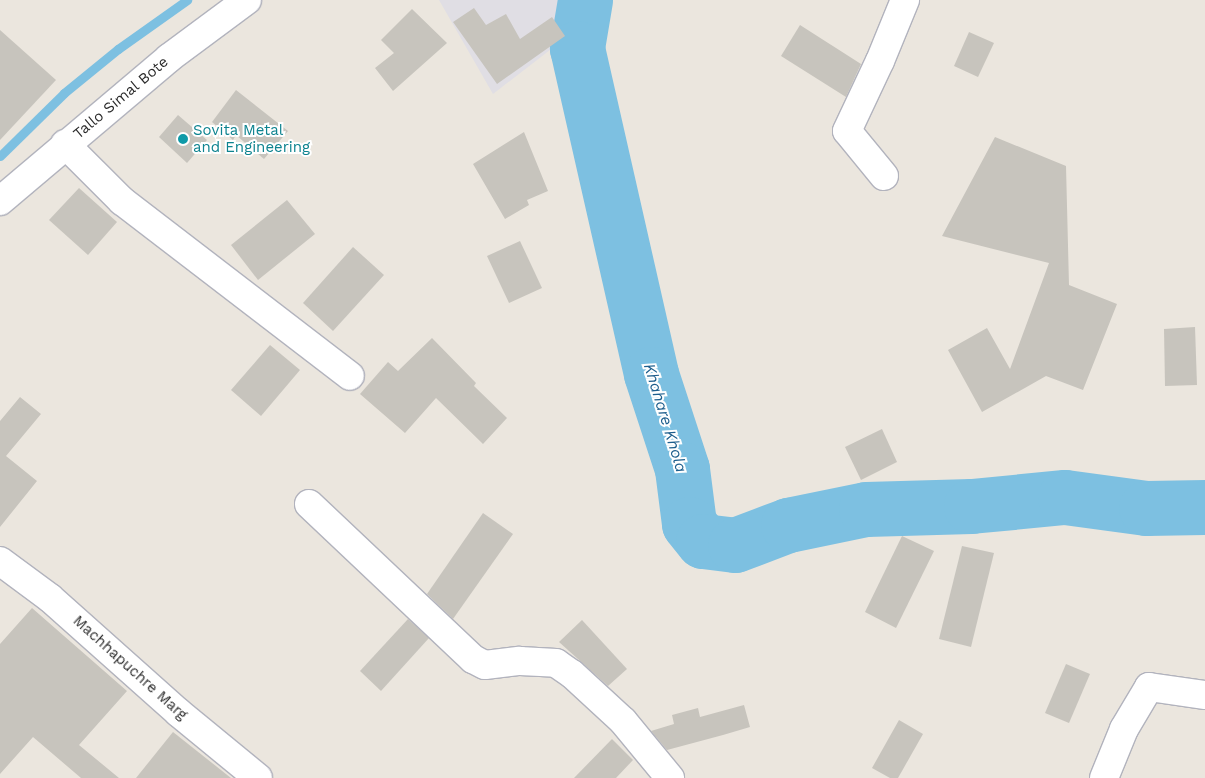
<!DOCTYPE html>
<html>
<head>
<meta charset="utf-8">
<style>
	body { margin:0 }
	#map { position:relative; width:1205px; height:778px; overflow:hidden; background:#ebe6de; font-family:"Work Sans",sans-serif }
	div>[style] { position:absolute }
	.industrial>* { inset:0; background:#e0dee4 }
	.stream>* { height:9px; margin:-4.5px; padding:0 4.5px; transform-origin:4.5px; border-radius:4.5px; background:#7dc0e1 }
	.river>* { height:55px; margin:-27.5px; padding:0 27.5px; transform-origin:27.5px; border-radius:27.5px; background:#7dc0e1 }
	.building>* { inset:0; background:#c7c4bd }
	.roads { filter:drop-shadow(1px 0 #b2b3bd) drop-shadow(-1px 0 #b2b3bd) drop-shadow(0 1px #b2b3bd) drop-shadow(0 -1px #b2b3bd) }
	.street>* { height:28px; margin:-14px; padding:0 14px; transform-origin:14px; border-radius:14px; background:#fff }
	.secondary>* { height:28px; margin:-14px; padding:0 14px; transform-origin:14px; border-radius:14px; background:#fff }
	.dots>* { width:14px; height:14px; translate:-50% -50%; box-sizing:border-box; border:2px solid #fff; border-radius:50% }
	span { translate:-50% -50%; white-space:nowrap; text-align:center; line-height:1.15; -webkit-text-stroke:4px #fff; paint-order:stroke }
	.street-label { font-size:15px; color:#2b2b2b }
	.culture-label { font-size:15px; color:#0d838f }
	.left { translate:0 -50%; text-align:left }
	.water-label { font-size:16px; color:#1d5e8c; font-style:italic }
</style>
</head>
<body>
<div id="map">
	<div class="industrial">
		<div style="clip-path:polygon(439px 0,574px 0,568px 36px,493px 94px)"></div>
	</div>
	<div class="stream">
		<div style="left:0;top:156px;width:90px;rotate:-44.5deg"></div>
		<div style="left:64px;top:93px;width:70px;rotate:-39.2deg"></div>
		<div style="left:118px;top:49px;width:85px;rotate:-35.4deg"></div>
	</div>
	<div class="river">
		<div style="left:585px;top:0;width:49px;rotate:99.5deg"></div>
		<div style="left:577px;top:48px;width:334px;rotate:77.2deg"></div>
		<div style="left:651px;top:374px;width:100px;rotate:71.9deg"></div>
		<div style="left:682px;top:469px;width:55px;rotate:82.7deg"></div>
		<div style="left:689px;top:524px;width:22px;rotate:51deg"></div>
		<div style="left:703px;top:541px;width:32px;rotate:7deg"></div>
		<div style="left:735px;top:545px;width:57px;rotate:-20.7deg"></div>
		<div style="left:788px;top:525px;width:80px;rotate:-11.6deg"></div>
		<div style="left:866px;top:509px;width:105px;rotate:-1.6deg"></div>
		<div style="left:971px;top:506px;width:94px;rotate:-5.5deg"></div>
		<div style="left:1065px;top:497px;width:82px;rotate:7.7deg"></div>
		<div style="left:1146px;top:508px;width:59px;rotate:-1deg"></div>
	</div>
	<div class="building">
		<div style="clip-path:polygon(474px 8px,486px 25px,506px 14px,520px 39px,552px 17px,565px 36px,497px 84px,453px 22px)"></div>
		<div style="clip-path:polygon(412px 9px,447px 43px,393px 91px,375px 68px,394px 53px,381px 40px)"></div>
		<div style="clip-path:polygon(800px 25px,861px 64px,846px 97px,781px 56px)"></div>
		<div style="clip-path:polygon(0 30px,56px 80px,0 140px)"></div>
		<div style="clip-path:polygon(969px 32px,994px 43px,978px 77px,954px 66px)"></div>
		<div style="clip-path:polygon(236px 90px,288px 131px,264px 159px,236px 135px,233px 140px,212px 122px)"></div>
		<div style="clip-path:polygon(178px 115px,207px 140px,187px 163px,159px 137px)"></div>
		<div style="clip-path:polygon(524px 132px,548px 191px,527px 200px,529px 205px,505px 219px,473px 164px)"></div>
		<div style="clip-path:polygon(995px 137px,1066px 166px,1069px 285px,1117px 304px,1083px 390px,1046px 376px,982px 412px,948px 350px,987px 328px,1010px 369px,1049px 263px,942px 236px)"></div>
		<div style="clip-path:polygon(79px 188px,117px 222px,88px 255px,49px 220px)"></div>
		<div style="clip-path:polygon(287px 200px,315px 234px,258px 280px,231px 245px)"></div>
		<div style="clip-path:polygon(520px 241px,542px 288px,509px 303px,487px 256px)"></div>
		<div style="clip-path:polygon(353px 247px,384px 275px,333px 331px,303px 303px)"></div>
		<div style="clip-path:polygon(1195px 327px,1197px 385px,1165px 386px,1164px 329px)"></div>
		<div style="clip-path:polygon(432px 338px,476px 383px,474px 386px,507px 418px,483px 444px,436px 398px,405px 433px,360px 394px,388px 362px,398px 371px)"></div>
		<div style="clip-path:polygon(270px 345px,300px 370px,261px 416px,231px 390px)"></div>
		<div style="clip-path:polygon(20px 397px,41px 414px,6px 456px,37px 481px,0 527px,0 421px)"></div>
		<div style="clip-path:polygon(882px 429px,897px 462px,861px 480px,845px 447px)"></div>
		<div style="clip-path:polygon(483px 513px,513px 534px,453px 619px,427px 594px)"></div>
		<div style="clip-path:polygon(902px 536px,934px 551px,896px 628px,865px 612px)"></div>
		<div style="clip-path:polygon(962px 546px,994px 553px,971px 647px,939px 639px)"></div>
		<div style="clip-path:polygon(32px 608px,127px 691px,79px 745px,119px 778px,81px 778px,33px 737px,0 774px,0 644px)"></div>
		<div style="clip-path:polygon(408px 619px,429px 638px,381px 691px,360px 671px)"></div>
		<div style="clip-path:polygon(582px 620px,627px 669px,608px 686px,559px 642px)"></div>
		<div style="clip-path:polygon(1066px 664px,1090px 674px,1069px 723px,1045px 713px)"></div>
		<div style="clip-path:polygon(744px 705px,750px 727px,723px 735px,667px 750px,651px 731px,674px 724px,672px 715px,698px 708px,700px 717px)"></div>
		<div style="clip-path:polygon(899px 720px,923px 734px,898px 778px,890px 778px,872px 768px)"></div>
		<div style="clip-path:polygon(173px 732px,231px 778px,136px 778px)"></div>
		<div style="clip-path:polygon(612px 739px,633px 760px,616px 778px,574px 778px)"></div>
	</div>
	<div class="roads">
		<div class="street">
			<div style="left:65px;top:144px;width:81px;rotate:45deg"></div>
			<div style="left:122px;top:201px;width:287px;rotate:37.5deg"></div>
			<div style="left:884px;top:176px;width:58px;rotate:-129.4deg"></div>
			<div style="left:847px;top:131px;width:77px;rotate:-64.8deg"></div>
			<div style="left:880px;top:61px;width:66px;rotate:-67.7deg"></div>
			<div style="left:309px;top:504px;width:226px;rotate:43.4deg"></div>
			<div style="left:473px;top:659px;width:13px;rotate:27deg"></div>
			<div style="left:485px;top:665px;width:35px;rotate:-7deg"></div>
			<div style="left:520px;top:661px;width:36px;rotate:3deg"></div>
			<div style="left:556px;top:663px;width:19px;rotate:35deg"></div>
			<div style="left:572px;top:674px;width:69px;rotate:42.7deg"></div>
			<div style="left:623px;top:721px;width:74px;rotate:50.5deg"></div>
			<div style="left:0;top:561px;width:62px;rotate:36.5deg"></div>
			<div style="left:50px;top:598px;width:173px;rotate:41.7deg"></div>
			<div style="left:179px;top:713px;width:102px;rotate:39.4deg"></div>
			<div style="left:1104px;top:778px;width:53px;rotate:-67.8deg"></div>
			<div style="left:1124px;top:729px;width:49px;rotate:-59.2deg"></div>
			<div style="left:1149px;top:687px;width:57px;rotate:8.1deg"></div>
		</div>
		<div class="secondary">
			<div style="left:0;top:201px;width:221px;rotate:-40.2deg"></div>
			<div style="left:169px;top:58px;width:97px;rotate:-36.6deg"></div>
		</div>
	</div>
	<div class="dots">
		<div style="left:183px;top:139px;background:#0f9aa8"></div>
	</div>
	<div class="street-label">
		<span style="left:121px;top:98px;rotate:-40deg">Tallo Simal Bote</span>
		<span style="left:130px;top:668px;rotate:42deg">Machhapuchre Marg</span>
	</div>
	<div class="culture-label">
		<span class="left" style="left:193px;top:139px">Sovita Metal<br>and Engineering</span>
	</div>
	<div class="water-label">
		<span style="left:665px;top:418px;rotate:73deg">Khahare Khola</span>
	</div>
</div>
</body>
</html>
